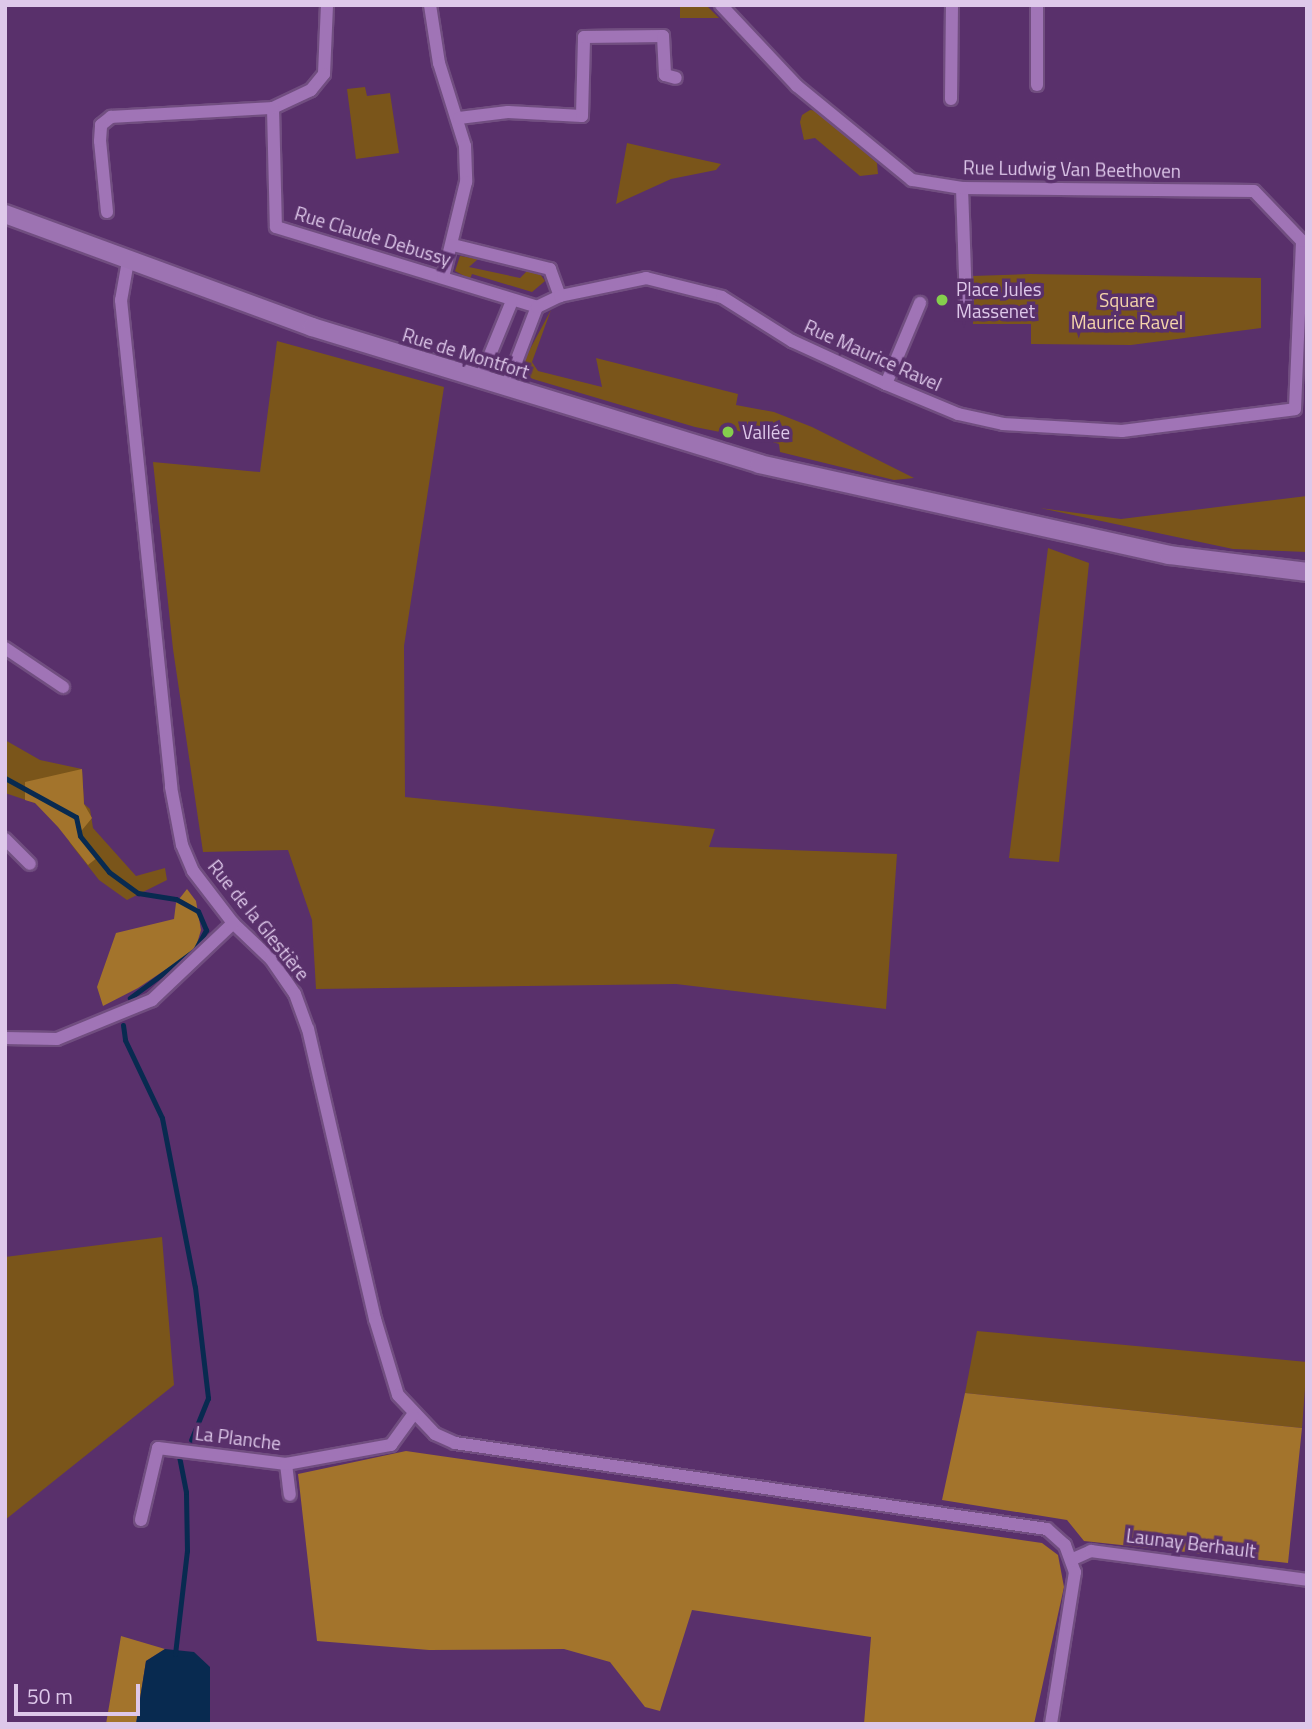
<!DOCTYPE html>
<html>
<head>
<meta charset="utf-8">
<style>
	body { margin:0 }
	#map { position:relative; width:1312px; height:1729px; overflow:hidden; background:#59306b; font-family:"Titillium Web",sans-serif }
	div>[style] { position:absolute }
	.green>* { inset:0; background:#7a551a }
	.forest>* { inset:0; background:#a3742c }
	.water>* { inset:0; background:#082a50 }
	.stream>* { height:5px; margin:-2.5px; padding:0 2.5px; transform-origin:2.5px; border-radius:2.5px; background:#082a50 }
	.roads { filter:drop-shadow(2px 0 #714e80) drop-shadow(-2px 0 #714e80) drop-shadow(0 2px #714e80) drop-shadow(0 -2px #714e80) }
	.minor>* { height:12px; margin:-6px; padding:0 6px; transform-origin:6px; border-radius:6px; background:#a074b6 }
	.major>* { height:18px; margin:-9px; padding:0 9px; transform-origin:9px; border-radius:9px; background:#9d73b2 }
	.dots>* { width:19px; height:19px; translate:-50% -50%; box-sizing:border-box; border:4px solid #59306b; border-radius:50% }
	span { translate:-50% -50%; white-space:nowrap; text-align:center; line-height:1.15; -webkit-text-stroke:7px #59306b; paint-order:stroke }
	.street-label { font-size:19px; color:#dec8ea }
	.poi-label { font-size:19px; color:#dec8ea }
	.left { translate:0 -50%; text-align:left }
	.park-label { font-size:19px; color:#f5d5ab }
	.frame { position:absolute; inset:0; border:7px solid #dec8ea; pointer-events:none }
	.scale { position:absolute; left:14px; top:1684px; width:126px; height:32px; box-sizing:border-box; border:4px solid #dec8ea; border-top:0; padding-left:9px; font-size:21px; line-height:24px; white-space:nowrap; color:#dec8ea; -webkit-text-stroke:5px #59306b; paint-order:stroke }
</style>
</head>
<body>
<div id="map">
	<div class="green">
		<div style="clip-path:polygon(680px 5px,706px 5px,719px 18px,680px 18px)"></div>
		<div style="clip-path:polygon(365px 87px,367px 96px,390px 93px,399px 153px,356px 159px,347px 89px)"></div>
		<div style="clip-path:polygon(810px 110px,818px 111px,877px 163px,878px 174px,860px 176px,815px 138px,804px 140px,800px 122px,802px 115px)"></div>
		<div style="clip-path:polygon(627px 143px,653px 149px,721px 164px,716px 170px,671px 179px,616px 204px)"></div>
		<div style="clip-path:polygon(460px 256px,478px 259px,469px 267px,520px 278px,529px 269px,538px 271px,545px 281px,532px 292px,472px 274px,470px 279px,455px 271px)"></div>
		<div style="clip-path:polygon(1030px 274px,1261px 278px,1261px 328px,1131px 345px,1031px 344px,1031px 324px,973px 324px,972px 276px)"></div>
		<div style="clip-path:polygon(551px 310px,532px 362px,538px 371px,602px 387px,596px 358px,738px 394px,736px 405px,774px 412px,812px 427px,914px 478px,894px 480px,780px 452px,779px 444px,726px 427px,720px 432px,695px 427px,533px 379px,526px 375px,523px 362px)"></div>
		<div style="clip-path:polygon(277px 341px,444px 387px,404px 646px,405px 797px,715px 829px,709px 847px,897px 854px,886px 1009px,676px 984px,316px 989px,312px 920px,288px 850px,203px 852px,173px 649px,153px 462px,260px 472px)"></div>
		<div style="clip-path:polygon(1307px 496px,1307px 552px,1233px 549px,1040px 508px,1121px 519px)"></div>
		<div style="clip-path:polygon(1048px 548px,1089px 563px,1059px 862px,1009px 858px)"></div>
		<div style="clip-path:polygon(5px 740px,40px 760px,82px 769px,84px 804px,90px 809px,93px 828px,136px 876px,165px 868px,167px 880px,127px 900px,99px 880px,70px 843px,65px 826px,35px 803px,5px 793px)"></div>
		<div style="clip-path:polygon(162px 1237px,174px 1385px,5px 1520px,5px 1257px)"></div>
		<div style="clip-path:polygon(977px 1331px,1307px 1362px,1302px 1428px,965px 1393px)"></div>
	</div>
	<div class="forest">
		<div style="clip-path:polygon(82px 769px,84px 804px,92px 818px,78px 835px,98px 857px,88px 865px,58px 827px,35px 803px,25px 800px,25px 782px)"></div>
		<div style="clip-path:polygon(187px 889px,196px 901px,201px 930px,195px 950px,138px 988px,103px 1006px,97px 987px,116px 933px,174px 919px,176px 903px)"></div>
		<div style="clip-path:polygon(965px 1393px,1302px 1428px,1288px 1563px,1084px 1541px,1067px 1520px,942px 1500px)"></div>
		<div style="clip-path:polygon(406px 1451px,1042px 1543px,1058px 1555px,1064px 1587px,1034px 1724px,864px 1724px,871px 1637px,692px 1610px,660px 1711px,645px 1707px,610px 1662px,564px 1649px,429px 1650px,317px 1641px,298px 1474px)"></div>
		<div style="clip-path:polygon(121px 1636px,165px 1649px,146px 1661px,136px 1724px,106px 1724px)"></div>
	</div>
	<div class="water">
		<div style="clip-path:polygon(165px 1649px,194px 1652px,210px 1667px,210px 1724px,136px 1724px,146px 1661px)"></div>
	</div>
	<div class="stream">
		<div style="left:5px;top:778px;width:81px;rotate:28.8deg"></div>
		<div style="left:76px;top:817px;width:19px;rotate:78deg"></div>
		<div style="left:80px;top:836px;width:46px;rotate:51.1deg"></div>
		<div style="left:109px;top:872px;width:36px;rotate:36deg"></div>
		<div style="left:138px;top:893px;width:38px;rotate:9deg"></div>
		<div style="left:176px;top:899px;width:25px;rotate:29deg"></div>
		<div style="left:198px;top:911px;width:21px;rotate:67deg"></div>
		<div style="left:206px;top:930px;width:23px;rotate:119deg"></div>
		<div style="left:195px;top:950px;width:81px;rotate:143.6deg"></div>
		<div style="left:123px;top:1025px;width:15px;rotate:82deg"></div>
		<div style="left:125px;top:1040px;width:86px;rotate:64.6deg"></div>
		<div style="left:162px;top:1118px;width:172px;rotate:79deg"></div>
		<div style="left:195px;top:1287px;width:112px;rotate:83.3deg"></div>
		<div style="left:208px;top:1398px;width:45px;rotate:112deg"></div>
		<div style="left:175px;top:1654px;width:104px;rotate:-83.4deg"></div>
		<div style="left:187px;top:1551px;width:59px;rotate:-91deg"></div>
		<div style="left:186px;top:1492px;width:37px;rotate:-101deg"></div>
	</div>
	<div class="roads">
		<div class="minor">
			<div style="left:327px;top:5px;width:69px;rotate:92.5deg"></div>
			<div style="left:324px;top:74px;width:21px;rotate:129deg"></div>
			<div style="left:311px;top:90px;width:42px;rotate:154.7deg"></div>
			<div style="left:273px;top:108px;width:119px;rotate:88.6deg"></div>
			<div style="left:276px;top:227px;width:273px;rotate:17deg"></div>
			<div style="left:430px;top:5px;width:59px;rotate:81.2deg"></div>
			<div style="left:439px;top:63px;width:87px;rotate:72.6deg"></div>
			<div style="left:465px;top:146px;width:36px;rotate:88deg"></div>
			<div style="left:466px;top:182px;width:98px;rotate:103.6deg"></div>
			<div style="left:1037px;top:85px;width:80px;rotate:-90deg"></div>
			<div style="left:951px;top:99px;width:94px;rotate:-89.4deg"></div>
			<div style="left:459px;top:118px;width:49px;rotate:-7deg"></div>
			<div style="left:508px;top:112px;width:74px;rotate:3.1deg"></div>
			<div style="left:582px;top:116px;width:79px;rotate:-88.5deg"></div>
			<div style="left:584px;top:37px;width:79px;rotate:-0.7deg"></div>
			<div style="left:663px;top:36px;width:39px;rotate:87deg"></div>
			<div style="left:665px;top:75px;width:11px;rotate:15deg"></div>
			<div style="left:962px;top:188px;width:115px;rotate:88deg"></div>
			<div style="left:107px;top:212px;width:71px;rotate:-95.6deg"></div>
			<div style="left:100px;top:141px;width:16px;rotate:-86deg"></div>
			<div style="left:101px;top:125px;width:13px;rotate:-39deg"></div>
			<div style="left:111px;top:117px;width:162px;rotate:-3.2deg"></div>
			<div style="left:453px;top:245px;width:100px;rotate:13.9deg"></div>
			<div style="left:550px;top:269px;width:29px;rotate:70deg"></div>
			<div style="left:128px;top:261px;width:40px;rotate:100deg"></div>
			<div style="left:121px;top:300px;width:490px;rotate:84.1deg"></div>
			<div style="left:171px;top:787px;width:59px;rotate:79.3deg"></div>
			<div style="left:182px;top:845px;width:28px;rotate:67deg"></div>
			<div style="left:193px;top:871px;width:66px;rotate:52.4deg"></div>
			<div style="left:233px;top:923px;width:52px;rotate:43.5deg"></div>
			<div style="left:271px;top:959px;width:42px;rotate:55.6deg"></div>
			<div style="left:295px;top:994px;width:37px;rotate:70deg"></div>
			<div style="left:308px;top:1029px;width:298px;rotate:77deg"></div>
			<div style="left:375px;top:1319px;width:79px;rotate:73.2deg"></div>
			<div style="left:398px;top:1395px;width:54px;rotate:46.5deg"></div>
			<div style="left:435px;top:1434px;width:22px;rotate:24deg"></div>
			<div style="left:455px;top:1443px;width:598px;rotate:8.27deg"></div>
			<div style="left:1047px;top:1529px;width:24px;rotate:42deg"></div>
			<div style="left:1065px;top:1545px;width:29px;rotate:70deg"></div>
			<div style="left:1075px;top:1572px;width:154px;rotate:99deg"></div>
			<div style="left:480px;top:379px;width:84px;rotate:-67.7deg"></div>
			<div style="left:886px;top:384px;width:88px;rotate:-67.2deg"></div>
			<div style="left:506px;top:388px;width:87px;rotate:-69.1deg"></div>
			<div style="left:537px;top:307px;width:25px;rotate:-26deg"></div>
			<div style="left:560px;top:296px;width:88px;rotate:-11.8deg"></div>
			<div style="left:646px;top:278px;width:78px;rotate:14deg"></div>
			<div style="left:722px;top:297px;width:83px;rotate:32.2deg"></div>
			<div style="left:792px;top:341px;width:103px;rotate:24.6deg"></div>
			<div style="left:886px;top:384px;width:78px;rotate:22.6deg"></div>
			<div style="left:958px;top:414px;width:46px;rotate:12.5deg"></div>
			<div style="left:1003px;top:424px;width:119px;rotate:3.4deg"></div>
			<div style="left:1122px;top:431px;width:174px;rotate:-7.2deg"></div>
			<div style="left:1295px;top:409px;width:168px;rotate:-87.6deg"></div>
			<div style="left:1302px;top:241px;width:69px;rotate:-133.8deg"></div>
			<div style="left:1254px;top:191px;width:292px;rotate:-179.4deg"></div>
			<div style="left:962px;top:188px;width:51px;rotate:-170.9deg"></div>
			<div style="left:912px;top:180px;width:149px;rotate:-140.7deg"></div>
			<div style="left:797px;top:86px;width:111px;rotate:-133.2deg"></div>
			<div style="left:5px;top:648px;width:70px;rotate:33.9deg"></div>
			<div style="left:5px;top:839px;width:35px;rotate:45deg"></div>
			<div style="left:5px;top:1038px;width:52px;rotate:1.1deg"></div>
			<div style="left:57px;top:1039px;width:103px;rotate:-22.3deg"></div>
			<div style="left:152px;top:1000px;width:112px;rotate:-43.5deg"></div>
			<div style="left:286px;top:1464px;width:31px;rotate:83deg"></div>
			<div style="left:141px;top:1520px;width:74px;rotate:-76.7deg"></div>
			<div style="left:158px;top:1448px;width:129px;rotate:7.1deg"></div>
			<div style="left:286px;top:1464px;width:107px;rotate:-10.3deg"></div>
			<div style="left:391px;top:1445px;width:37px;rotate:-54deg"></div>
			<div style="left:1073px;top:1559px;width:20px;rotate:-24deg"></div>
			<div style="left:1091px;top:1551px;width:218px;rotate:7.6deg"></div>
		</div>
		<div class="major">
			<div style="left:5px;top:214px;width:327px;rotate:20.2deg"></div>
			<div style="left:312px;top:327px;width:468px;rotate:17deg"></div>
			<div style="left:759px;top:464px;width:420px;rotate:12.5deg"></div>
			<div style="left:1169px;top:555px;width:139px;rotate:7deg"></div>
		</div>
	</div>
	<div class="dots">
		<div style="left:942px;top:300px;background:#85cf4d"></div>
		<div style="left:728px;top:432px;background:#85cf4d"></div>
	</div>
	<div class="street-label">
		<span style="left:1072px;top:169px;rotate:1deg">Rue Ludwig Van Beethoven</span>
		<span style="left:373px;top:236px;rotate:17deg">Rue Claude Debussy</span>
		<span style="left:466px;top:353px;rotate:17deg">Rue de Montfort</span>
		<span style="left:873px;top:355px;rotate:24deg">Rue Maurice Ravel</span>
		<span style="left:259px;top:920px;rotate:51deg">Rue de la Glestière</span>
		<span style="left:238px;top:1438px;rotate:7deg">La Planche</span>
		<span style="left:1191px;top:1543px;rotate:7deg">Launay Berhault</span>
	</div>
	<div class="poi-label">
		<span class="left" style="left:956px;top:300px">Place Jules<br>Massenet</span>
		<span class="left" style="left:742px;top:432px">Vallée</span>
	</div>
	<div class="park-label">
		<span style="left:1127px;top:311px">Square<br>Maurice Ravel</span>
	</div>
	<div class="frame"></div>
	<div class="scale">50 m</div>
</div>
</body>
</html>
